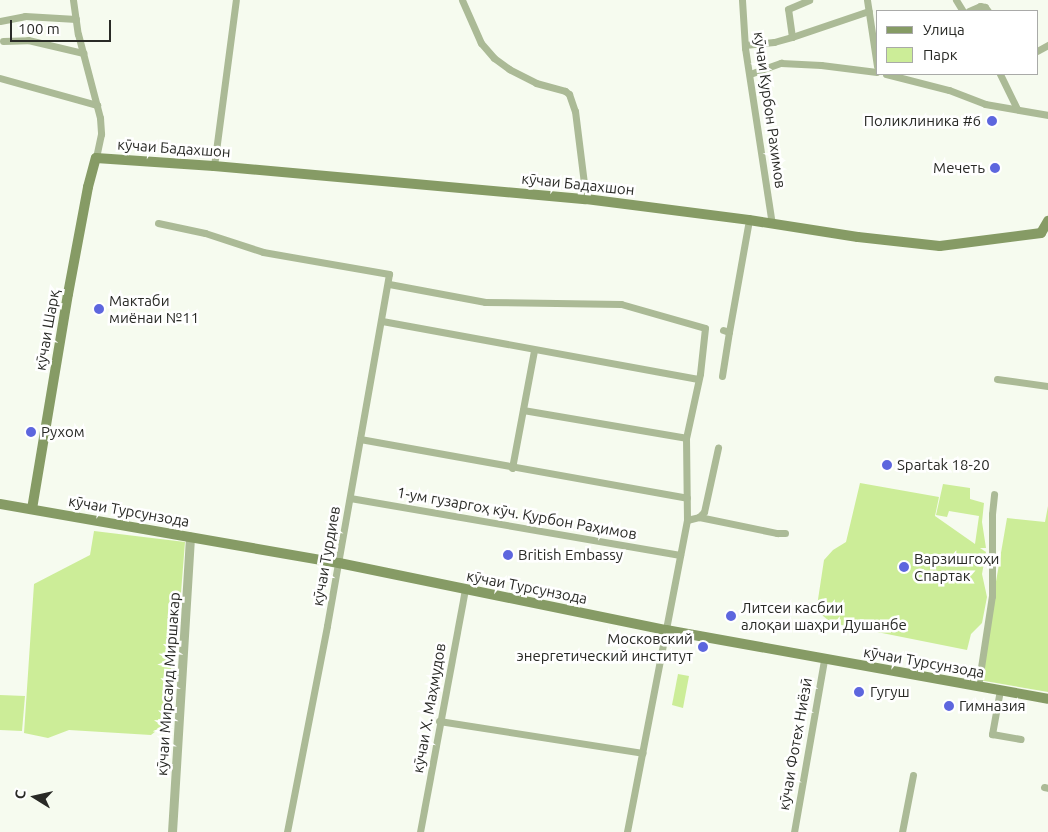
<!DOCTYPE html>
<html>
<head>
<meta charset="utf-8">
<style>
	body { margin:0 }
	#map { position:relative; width:1048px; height:832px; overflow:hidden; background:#f6fbef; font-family:Ubuntu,sans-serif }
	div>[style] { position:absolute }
	.green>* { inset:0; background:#cced98 }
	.minor>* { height:7px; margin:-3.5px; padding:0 3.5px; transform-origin:3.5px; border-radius:3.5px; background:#abba96 }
	.tertiary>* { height:9px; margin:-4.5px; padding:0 4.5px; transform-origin:4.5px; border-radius:4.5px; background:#abba96 }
	.secondary>* { height:10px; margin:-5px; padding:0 5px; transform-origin:5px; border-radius:5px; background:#869b65 }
	.dots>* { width:14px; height:14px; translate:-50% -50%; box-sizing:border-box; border:2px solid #fff; border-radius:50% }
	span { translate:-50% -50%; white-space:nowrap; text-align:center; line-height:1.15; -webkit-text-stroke:5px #fff; paint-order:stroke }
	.street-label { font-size:15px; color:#292a26 }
	.poi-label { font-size:15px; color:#292a26 }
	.right { translate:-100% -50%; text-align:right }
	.left { translate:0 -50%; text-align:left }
	.legend { position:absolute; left:876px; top:10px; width:162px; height:65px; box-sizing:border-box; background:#fff; border:1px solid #a9aaa8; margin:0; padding:6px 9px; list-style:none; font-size:15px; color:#292a26 }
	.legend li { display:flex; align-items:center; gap:10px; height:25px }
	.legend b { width:25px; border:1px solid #a9aaa8 }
	.north { position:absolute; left:10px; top:772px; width:50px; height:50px; -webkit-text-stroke:4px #fff; paint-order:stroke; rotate:280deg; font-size:14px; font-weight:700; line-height:20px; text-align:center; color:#292a26 }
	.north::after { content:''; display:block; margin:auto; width:18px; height:22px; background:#292a26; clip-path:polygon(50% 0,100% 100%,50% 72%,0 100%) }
	.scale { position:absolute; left:10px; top:20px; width:101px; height:22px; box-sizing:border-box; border:2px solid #292a26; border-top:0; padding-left:6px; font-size:15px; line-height:18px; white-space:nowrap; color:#292a26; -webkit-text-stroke:4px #fff; paint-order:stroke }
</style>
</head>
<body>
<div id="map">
	<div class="green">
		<div style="clip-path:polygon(860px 483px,939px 497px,935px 516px,975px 544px,979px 516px,949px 511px,947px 517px,936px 515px,943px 484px,970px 488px,970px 499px,984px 503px,982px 522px,986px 548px,980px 548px,986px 552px,982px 574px,987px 597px,982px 623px,971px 634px,967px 650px,832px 623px,823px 616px,817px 606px,824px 560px,833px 550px,846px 542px)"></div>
		<div style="clip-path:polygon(1048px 506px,1048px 692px,979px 680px,1007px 518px,1045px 522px)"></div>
		<div style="clip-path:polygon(94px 531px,185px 542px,171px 719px,151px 735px,69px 730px,48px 738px,24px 733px,34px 584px,90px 555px)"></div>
		<div style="clip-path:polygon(678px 674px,689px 676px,683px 708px,672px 705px)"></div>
		<div style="clip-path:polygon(0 695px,25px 696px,22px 731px,0 730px)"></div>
	</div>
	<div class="minor">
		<div style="left:73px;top:0;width:34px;rotate:82deg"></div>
		<div style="left:78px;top:34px;width:87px;rotate:75.3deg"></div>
		<div style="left:100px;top:118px;width:16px;rotate:86deg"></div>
		<div style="left:101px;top:134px;width:25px;rotate:102deg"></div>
		<div style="left:462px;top:0;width:47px;rotate:66.2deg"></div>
		<div style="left:481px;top:43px;width:20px;rotate:49deg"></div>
		<div style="left:494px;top:58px;width:19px;rotate:36deg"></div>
		<div style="left:509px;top:69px;width:30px;rotate:27deg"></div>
		<div style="left:536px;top:83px;width:30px;rotate:15deg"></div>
		<div style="left:565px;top:91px;width:5px;rotate:37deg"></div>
		<div style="left:569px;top:94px;width:18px;rotate:71deg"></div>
		<div style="left:575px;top:111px;width:89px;rotate:82.9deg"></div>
		<div style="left:742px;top:0;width:48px;rotate:86.4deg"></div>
		<div style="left:745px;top:48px;width:178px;rotate:81.3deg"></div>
		<div style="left:867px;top:0;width:67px;rotate:81.4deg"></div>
		<div style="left:956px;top:0;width:13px;rotate:58deg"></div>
		<div style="left:969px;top:11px;width:12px;rotate:-24deg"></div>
		<div style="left:980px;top:6px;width:5px;rotate:11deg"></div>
		<div style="left:985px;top:7px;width:5px;rotate:53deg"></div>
		<div style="left:0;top:21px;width:25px;rotate:-11deg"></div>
		<div style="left:25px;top:16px;width:51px;rotate:3.4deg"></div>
		<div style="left:792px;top:37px;width:81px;rotate:-18.7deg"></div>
		<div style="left:3px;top:41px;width:25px;rotate:-2deg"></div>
		<div style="left:28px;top:40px;width:57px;rotate:13.3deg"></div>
		<div style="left:745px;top:45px;width:29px;rotate:-6deg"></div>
		<div style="left:774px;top:42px;width:19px;rotate:-16deg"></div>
		<div style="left:792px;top:37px;width:28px;rotate:-98deg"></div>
		<div style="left:788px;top:9px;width:23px;rotate:-23deg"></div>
		<div style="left:1037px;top:51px;width:13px;rotate:-29deg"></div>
		<div style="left:750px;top:74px;width:33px;rotate:-20deg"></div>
		<div style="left:781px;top:63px;width:40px;rotate:2.9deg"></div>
		<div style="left:821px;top:65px;width:56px;rotate:7.1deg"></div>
		<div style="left:886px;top:74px;width:65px;rotate:14.3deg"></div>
		<div style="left:949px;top:90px;width:39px;rotate:21deg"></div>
		<div style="left:985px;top:104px;width:64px;rotate:9.9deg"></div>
		<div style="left:1000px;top:74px;width:39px;rotate:64deg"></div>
		<div style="left:0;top:78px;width:101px;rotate:15.6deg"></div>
		<div style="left:214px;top:166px;width:167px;rotate:-82.5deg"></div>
		<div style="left:158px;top:223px;width:48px;rotate:12deg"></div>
		<div style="left:205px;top:233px;width:61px;rotate:18.1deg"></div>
		<div style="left:263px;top:252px;width:128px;rotate:9.9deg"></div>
		<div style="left:389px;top:274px;width:357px;rotate:100deg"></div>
		<div style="left:327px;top:626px;width:210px;rotate:101deg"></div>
		<div style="left:389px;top:284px;width:98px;rotate:10.6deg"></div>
		<div style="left:485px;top:302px;width:136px;rotate:0.8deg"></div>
		<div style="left:621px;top:304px;width:87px;rotate:15.9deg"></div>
		<div style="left:705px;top:328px;width:46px;rotate:96.2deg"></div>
		<div style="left:700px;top:374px;width:66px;rotate:102.3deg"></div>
		<div style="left:686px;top:438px;width:82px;rotate:89.3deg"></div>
		<div style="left:687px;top:520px;width:318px;rotate:100.9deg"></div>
		<div style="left:382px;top:321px;width:320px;rotate:10.4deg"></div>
		<div style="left:723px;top:330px;width:6px;rotate:18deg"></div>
		<div style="left:729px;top:332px;width:114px;rotate:-79.9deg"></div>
		<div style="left:722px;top:376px;width:45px;rotate:-81deg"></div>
		<div style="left:997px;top:379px;width:51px;rotate:7.8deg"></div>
		<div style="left:523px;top:410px;width:165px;rotate:9.7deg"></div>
		<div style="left:360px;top:439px;width:332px;rotate:10.2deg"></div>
		<div style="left:512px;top:468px;width:120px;rotate:-79.4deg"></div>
		<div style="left:350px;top:498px;width:335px;rotate:9.8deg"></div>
		<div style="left:699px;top:517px;width:7px;rotate:-45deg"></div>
		<div style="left:704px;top:512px;width:66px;rotate:-77.7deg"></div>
		<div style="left:687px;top:520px;width:12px;rotate:-14deg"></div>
		<div style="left:699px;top:517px;width:80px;rotate:11.6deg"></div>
		<div style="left:777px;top:533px;width:8px"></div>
		<div style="left:978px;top:687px;width:92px;rotate:-81.3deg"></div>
		<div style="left:992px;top:596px;width:82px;rotate:-90deg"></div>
		<div style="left:992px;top:514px;width:20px;rotate:-84deg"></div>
		<div style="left:1000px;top:690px;width:45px;rotate:100.3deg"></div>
		<div style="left:992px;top:734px;width:29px;rotate:10deg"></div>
		<div style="left:439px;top:721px;width:206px;rotate:8.9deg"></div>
		<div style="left:1044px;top:787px;width:4px;rotate:14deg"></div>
		<div style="left:420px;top:832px;width:246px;rotate:-79.5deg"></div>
		<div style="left:794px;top:832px;width:175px;rotate:-80.1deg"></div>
		<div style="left:902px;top:832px;width:58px;rotate:-79.1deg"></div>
	</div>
	<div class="tertiary">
		<div style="left:172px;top:832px;width:296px;rotate:-86.5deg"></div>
	</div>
	<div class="secondary">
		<div style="left:0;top:504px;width:344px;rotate:9.9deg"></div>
		<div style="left:339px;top:563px;width:334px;rotate:11.6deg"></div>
		<div style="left:666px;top:630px;width:388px;rotate:10.2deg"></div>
		<div style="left:32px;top:509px;width:218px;rotate:-80.5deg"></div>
		<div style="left:68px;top:294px;width:109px;rotate:-79.4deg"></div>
		<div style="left:88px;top:187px;width:30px;rotate:-75deg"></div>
		<div style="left:96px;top:158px;width:118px;rotate:3.9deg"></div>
		<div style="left:214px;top:166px;width:373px;rotate:5.1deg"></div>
		<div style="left:586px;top:199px;width:164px;rotate:7.3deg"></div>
		<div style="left:749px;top:220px;width:110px;rotate:8.9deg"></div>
		<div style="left:858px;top:237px;width:82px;rotate:6.3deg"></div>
		<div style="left:940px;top:246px;width:102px;rotate:-7.3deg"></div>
		<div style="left:1041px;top:233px;width:14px;rotate:-60deg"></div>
	</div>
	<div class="dots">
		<div style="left:992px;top:121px;background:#5d66de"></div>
		<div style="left:995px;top:168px;background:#5d66de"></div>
		<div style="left:99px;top:309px;background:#5d66de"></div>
		<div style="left:31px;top:432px;background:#5d66de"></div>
		<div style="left:887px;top:465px;background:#5d66de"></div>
		<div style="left:508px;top:555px;background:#5d66de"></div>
		<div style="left:904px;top:567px;background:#5d66de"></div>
		<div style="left:731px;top:616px;background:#5d66de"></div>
		<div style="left:703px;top:647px;background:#5d66de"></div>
		<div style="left:859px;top:692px;background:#5d66de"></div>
		<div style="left:949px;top:706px;background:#5d66de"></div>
	</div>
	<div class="street-label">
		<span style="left:770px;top:110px;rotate:82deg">кӯчаи Курбон Рахимов</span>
		<span style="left:174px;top:148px;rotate:4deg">кӯчаи Бадахшон</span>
		<span style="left:578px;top:184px;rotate:6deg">кӯчаи Бадахшон</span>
		<span style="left:47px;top:330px;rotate:-80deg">кӯчаи Шарқ</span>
		<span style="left:129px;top:511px;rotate:10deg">кӯчаи Турсунзода</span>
		<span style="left:517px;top:513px;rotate:10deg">1-ум гузаргоҳ кӯч. Қурбон Раҳимов</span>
		<span style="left:326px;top:556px;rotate:-80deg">кӯчаи Турдиев</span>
		<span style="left:527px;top:587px;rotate:11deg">кӯчаи Турсунзода</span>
		<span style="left:924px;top:662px;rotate:10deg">кӯчаи Турсунзода</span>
		<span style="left:168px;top:684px;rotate:-86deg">кӯчаи Мирсаид Миршакар</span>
		<span style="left:429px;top:708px;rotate:-80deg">кӯчаи Х. Маҳмудов</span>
		<span style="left:795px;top:744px;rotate:-80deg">кӯчаи Фотех Ниёзӣ</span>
	</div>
	<div class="poi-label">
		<span class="right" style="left:981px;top:121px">Поликлиника #6</span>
		<span class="right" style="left:985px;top:168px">Мечеть</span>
		<span class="left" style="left:109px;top:309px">Мактаби<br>миёнаи №11</span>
		<span class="left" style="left:41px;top:432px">Рухом</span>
		<span class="left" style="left:897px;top:465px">Spartak 18-20</span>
		<span class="left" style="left:518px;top:555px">British Embassy</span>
		<span class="left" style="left:914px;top:567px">Варзишгоҳи<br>Спартак</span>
		<span class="left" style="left:741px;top:616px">Литсеи касбии<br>алоқаи шаҳри Душанбе</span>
		<span class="right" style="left:693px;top:647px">Московский<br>энергетический институт</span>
		<span class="left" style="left:870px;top:692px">Гугуш</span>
		<span class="left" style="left:959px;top:706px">Гимназия</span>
	</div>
	<ul class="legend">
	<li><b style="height:6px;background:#869b65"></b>Улица</li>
	<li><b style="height:14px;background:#cced98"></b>Парк</li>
	</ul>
	<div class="north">С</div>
	<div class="scale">100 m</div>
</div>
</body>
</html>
